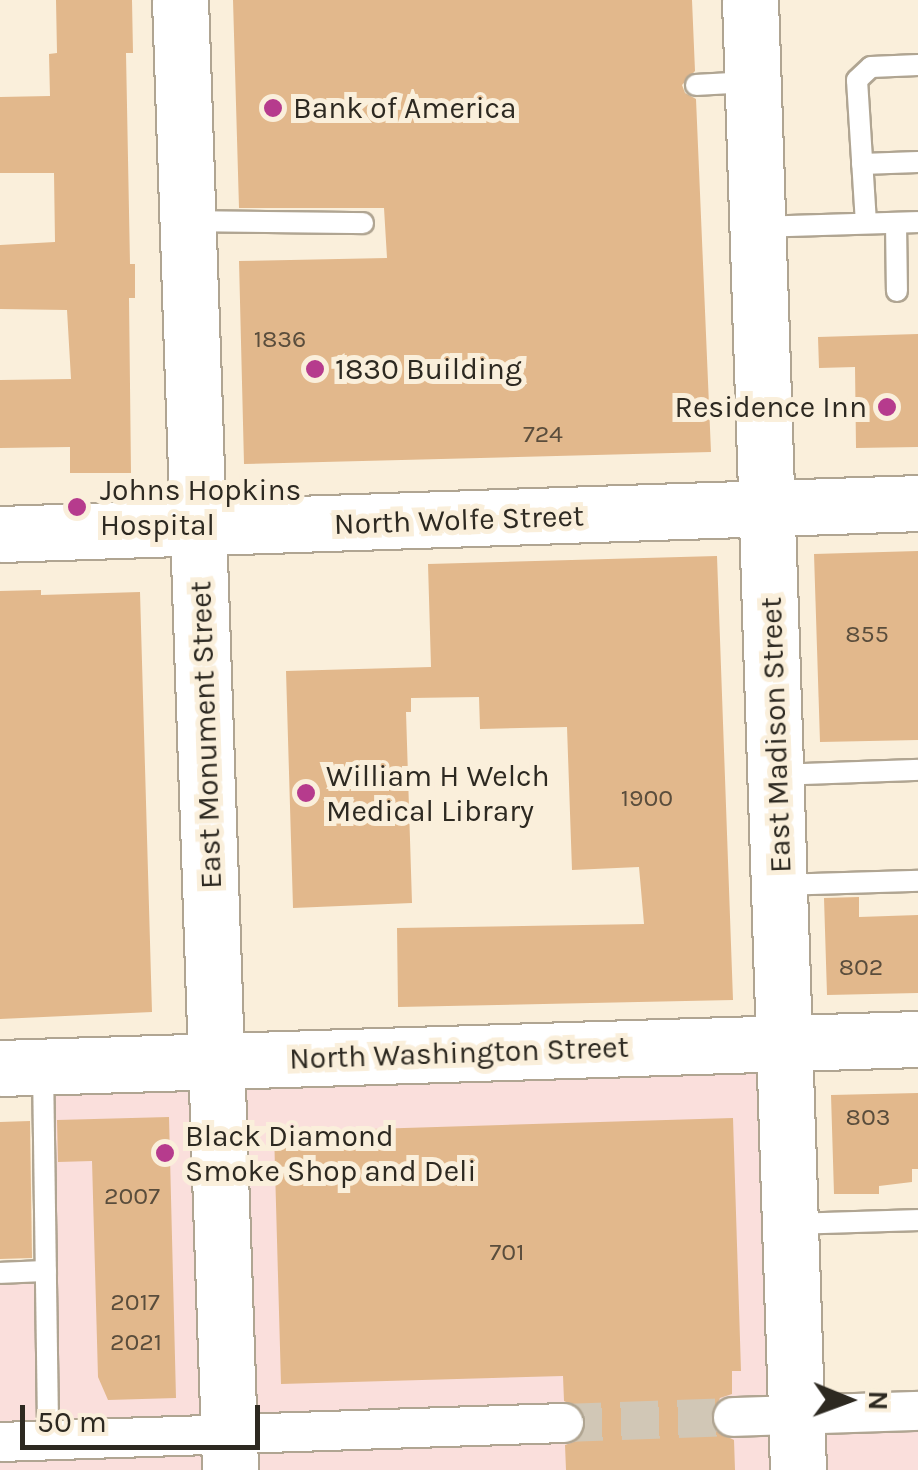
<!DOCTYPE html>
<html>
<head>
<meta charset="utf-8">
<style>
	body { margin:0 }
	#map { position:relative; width:918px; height:1470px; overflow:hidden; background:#faefdb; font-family:Karla,sans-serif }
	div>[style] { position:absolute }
	.commercial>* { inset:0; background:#fadfdc }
	.building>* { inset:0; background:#e2b88c }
	.minor-tunnel>* { height:38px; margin-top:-19px; transform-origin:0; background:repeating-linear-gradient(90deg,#d1c7b6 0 38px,transparent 0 57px) }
	.roads { filter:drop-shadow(2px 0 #b0a592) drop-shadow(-2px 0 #b0a592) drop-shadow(0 2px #b0a592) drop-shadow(0 -2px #b0a592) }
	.service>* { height:20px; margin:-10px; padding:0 10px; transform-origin:10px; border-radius:10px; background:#fff }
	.minor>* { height:38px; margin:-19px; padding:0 19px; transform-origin:19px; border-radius:19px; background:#fff }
	.primary>* { height:55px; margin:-27.5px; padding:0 27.5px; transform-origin:27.5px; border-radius:27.5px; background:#fff }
	.dots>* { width:28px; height:28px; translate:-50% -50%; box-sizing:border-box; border:5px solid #faefdb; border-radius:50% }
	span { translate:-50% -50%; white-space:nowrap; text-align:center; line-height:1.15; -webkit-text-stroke:10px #faefdb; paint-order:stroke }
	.number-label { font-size:25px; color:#5a4d3c }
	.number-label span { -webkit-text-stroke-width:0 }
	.poi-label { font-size:30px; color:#2d2921 }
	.left { translate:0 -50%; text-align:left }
	.right { translate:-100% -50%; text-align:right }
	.street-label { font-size:30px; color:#2d2921 }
	.north { position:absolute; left:798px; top:1350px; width:100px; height:100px; -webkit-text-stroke:8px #faefdb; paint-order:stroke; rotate:91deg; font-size:28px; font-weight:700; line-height:40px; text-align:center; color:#2d2921 }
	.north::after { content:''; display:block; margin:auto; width:35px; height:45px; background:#2d2921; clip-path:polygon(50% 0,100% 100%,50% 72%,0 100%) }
	.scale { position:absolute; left:20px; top:1405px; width:240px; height:45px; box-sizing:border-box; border:5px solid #2d2921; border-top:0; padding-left:12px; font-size:30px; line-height:35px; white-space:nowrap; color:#2d2921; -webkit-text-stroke:8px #faefdb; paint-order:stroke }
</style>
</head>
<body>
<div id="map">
	<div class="commercial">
		<div style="clip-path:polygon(785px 1042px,788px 1425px,918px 1419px,918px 1470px,0 1470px,0 1270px,40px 1268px,38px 1071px)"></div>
	</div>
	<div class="building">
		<div style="clip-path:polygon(56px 0,132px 0,133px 53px,126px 53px,130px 264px,135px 264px,135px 298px,129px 298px,131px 473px,70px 473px,70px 447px,0 448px,0 380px,71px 379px,67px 310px,0 309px,0 245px,55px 242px,54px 173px,0 173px,0 97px,50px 96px,49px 54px,57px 53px)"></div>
		<div style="clip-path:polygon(233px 0,692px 0,695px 71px,682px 85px,685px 93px,696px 99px,711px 452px,244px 464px,239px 261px,387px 258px,384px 208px,239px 208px)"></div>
		<div style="clip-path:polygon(918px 334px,918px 447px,856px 448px,855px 367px,819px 368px,818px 337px)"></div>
		<div style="clip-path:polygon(918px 551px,918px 740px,820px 742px,814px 554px)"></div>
		<div style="clip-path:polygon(717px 556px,733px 1000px,398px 1007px,397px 928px,644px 924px,639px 867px,572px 870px,567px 727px,480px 729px,479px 697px,411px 698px,411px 712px,406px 712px,412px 903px,293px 908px,286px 671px,431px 667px,428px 564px)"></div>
		<div style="clip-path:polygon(41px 590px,41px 595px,140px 592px,152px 1012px,0 1019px,0 591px)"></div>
		<div style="clip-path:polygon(859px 897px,859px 917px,918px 915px,918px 993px,827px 995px,824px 898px)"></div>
		<div style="clip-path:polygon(918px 1093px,918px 1169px,912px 1169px,912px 1182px,879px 1186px,879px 1194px,834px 1194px,831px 1095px)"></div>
		<div style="clip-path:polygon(169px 1117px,176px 1398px,108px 1400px,98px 1377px,92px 1161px,58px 1162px,57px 1120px)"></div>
		<div style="clip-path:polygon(733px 1118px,741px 1371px,732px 1371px,732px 1394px,720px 1398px,711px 1417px,714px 1430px,734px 1440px,735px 1470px,566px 1470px,565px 1445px,577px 1441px,586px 1423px,582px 1410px,564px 1401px,563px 1376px,281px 1384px,274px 1132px)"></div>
		<div style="clip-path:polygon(30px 1121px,32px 1258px,0 1259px,0 1122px)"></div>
	</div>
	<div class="minor-tunnel">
		<div style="left:564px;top:1423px;width:169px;rotate:-2deg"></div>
	</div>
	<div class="roads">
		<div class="service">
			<div style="left:696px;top:85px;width:53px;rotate:-3.2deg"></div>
			<div style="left:862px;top:164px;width:56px;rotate:-2deg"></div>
			<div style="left:191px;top:221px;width:172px;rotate:0.7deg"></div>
			<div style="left:866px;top:223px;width:143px;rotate:-93.6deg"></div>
			<div style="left:857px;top:80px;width:19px;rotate:-43deg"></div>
			<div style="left:871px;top:67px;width:47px;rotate:-2.4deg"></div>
			<div style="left:896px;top:223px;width:68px;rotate:89.2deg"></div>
			<div style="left:758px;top:227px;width:160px;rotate:-1.8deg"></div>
			<div style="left:779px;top:775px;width:139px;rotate:-2.1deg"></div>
			<div style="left:780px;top:885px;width:138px;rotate:-1.7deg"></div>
			<div style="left:43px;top:1067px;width:373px;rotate:89.2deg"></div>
			<div style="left:793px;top:1224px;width:125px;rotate:-1.8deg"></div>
			<div style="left:0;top:1273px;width:46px;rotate:-2.5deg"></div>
		</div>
		<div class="minor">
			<div style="left:733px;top:1417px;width:185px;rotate:-1.9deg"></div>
			<div style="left:0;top:1442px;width:564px;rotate:-1.93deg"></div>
		</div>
		<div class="primary">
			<div style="left:180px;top:0;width:1471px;rotate:88.05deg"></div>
			<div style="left:750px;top:0;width:1471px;rotate:88.13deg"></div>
			<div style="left:0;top:534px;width:919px;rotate:-1.93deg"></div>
			<div style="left:0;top:1068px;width:918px;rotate:-1.81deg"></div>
		</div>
	</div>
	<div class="dots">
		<div style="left:273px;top:108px;background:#b63b8d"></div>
		<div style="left:315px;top:369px;background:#b63b8d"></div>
		<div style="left:887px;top:407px;background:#b63b8d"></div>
		<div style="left:77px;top:507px;background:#b63b8d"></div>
		<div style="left:306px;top:793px;background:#b63b8d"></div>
		<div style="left:165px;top:1153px;background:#b63b8d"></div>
	</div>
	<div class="number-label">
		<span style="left:280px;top:339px">1836</span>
		<span style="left:543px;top:434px">724</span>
		<span style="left:867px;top:634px">855</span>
		<span style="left:647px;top:798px">1900</span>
		<span style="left:861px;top:967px">802</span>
		<span style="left:868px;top:1117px">803</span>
		<span style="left:132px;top:1196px">2007</span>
		<span style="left:507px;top:1252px">701</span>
		<span style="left:135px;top:1302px">2017</span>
		<span style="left:136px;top:1342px">2021</span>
	</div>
	<div class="poi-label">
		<span class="left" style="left:293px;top:108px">Bank of America</span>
		<span class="left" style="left:335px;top:369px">1830 Building</span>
		<span class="right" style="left:867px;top:407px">Residence Inn</span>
		<span class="left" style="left:100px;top:507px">Johns Hopkins<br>Hospital</span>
		<span class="left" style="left:326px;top:793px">William H Welch<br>Medical Library</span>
		<span class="left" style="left:185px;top:1153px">Black Diamond<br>Smoke Shop and Deli</span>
	</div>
	<div class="street-label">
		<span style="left:459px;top:520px;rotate:-2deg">North Wolfe Street</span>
		<span style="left:206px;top:735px;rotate:-92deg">East Monument Street</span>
		<span style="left:776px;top:735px;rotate:-92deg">East Madison Street</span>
		<span style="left:459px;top:1053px;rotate:-2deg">North Washington Street</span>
	</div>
	<div class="north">N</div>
	<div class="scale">50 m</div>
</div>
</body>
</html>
